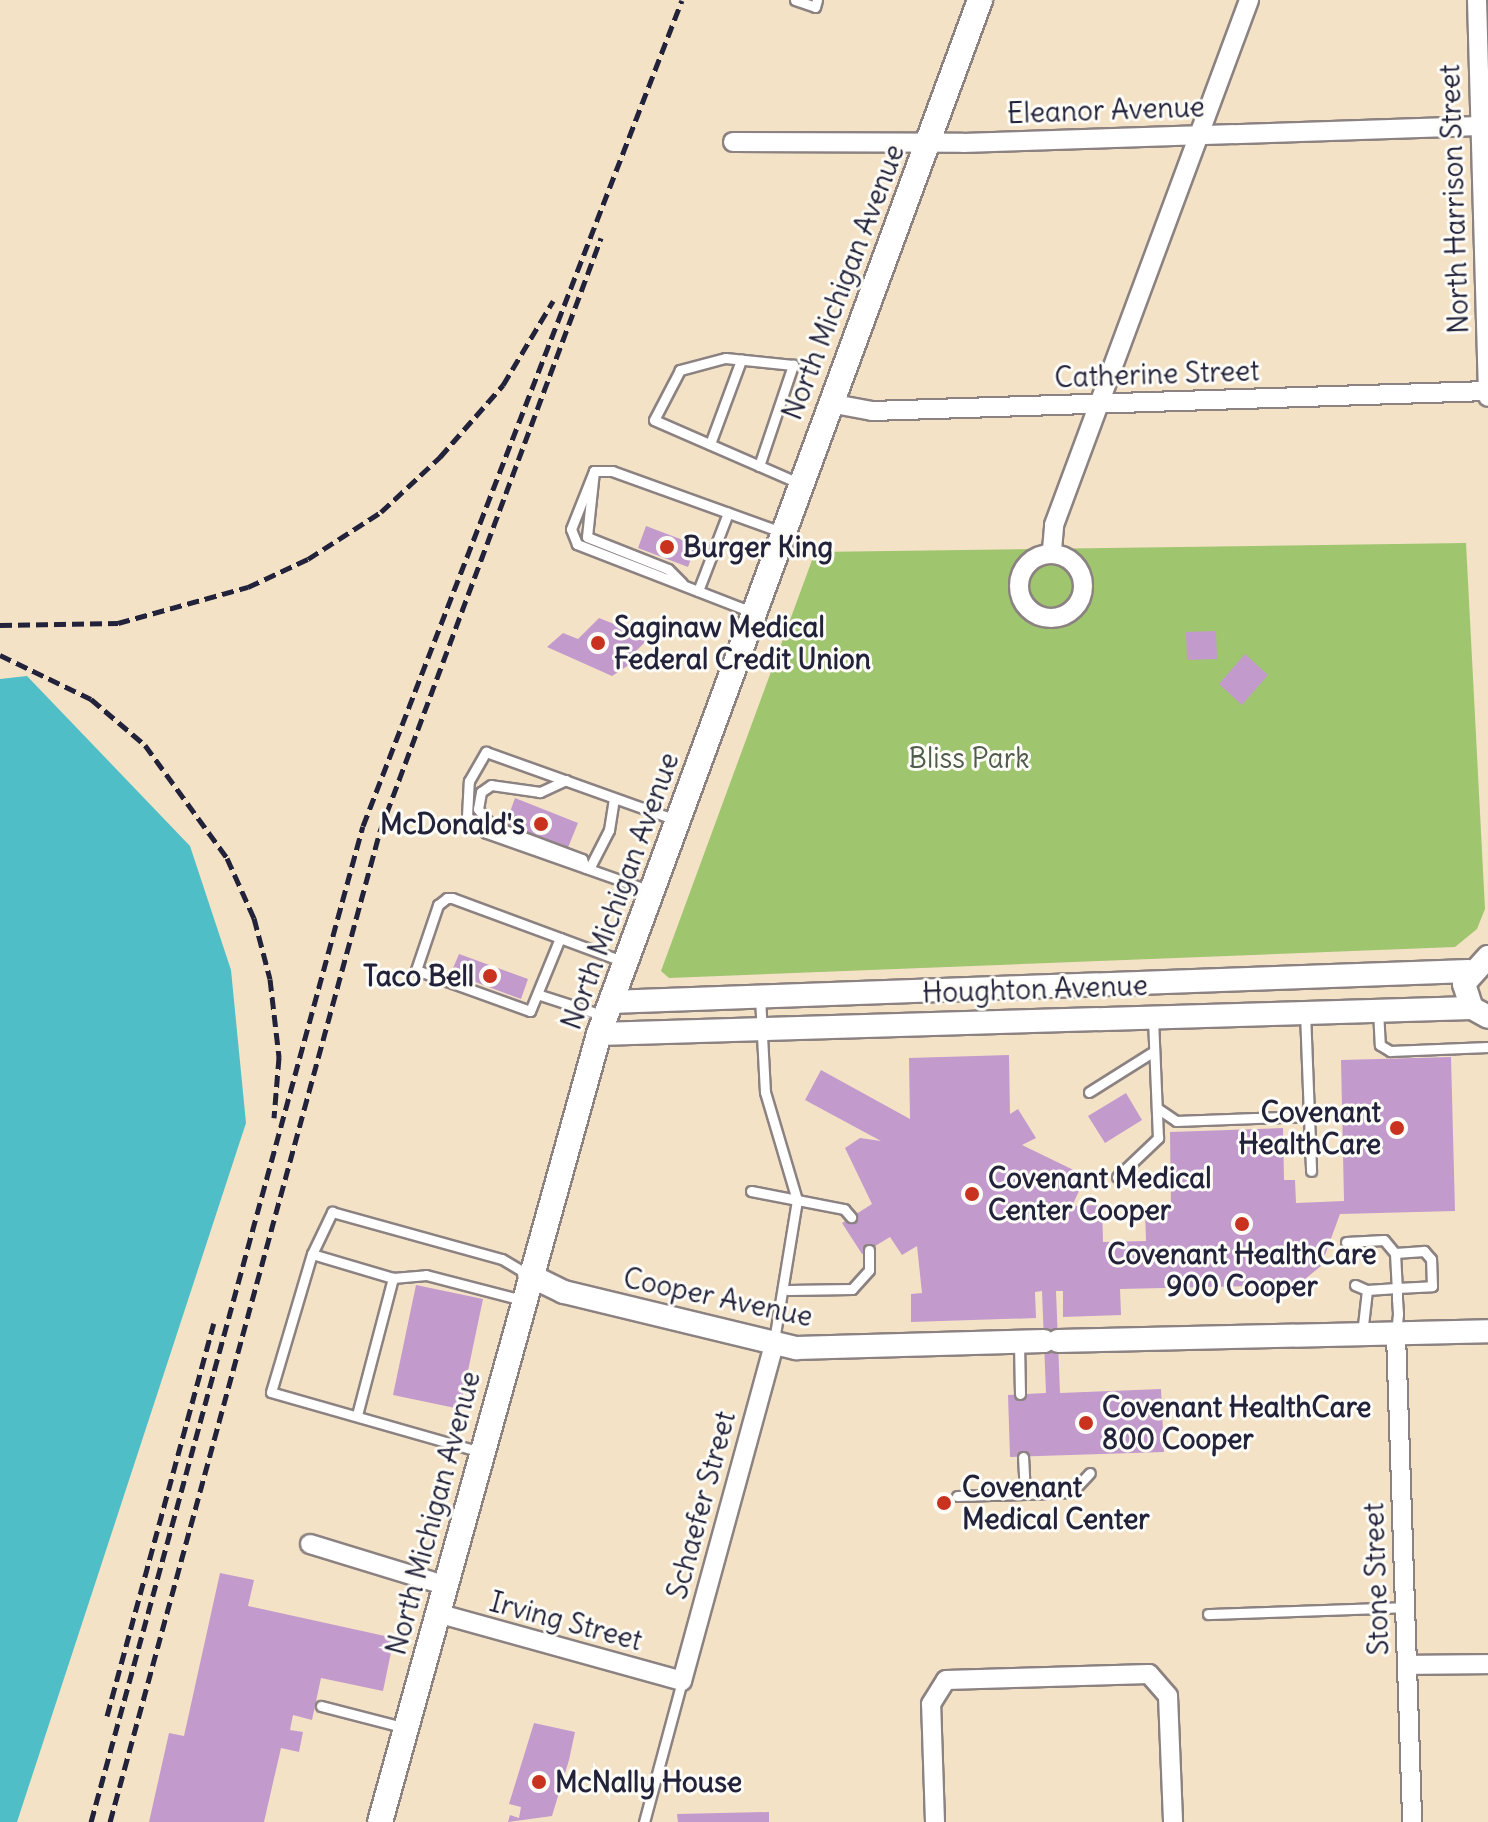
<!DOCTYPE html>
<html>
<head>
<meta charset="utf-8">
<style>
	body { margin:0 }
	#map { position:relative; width:1488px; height:1822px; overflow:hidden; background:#f4e2c7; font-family:Delius,sans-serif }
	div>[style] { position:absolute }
	.green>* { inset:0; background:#9fc56f }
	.water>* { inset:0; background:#50bec7 }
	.building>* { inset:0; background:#c39acc }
	.roads { filter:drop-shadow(2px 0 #8b8281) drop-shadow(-2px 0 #8b8281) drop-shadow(0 2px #8b8281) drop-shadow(0 -2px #8b8281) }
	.service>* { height:9px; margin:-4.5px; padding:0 4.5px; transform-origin:4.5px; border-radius:4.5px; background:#fff }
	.minor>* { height:18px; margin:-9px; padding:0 9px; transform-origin:9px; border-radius:9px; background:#fff }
	.minor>.ring { margin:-9px; padding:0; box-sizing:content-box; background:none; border:18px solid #fff; border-radius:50% }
	.tertiary>* { height:22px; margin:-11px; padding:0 11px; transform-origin:11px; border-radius:11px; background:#fff }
	.secondary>* { height:24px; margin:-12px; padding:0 12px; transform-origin:12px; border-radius:12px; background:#fff }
	.rail>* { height:5px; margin-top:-2.5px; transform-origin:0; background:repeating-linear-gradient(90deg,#22223b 0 12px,transparent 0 18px) }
	.dots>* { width:22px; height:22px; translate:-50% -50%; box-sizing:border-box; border:4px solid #fdfcf7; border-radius:50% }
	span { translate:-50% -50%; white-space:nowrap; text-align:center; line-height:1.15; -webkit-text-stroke:6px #fdfcf7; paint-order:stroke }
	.street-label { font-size:28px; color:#22223b }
	.poi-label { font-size:28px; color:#22223b; font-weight:700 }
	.left { translate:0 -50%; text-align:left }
	.right { translate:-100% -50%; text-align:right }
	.park-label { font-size:28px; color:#4e5b4d }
</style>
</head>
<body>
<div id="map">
	<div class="green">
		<div style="clip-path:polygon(1466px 543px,1485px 909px,1477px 929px,1455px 947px,669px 978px,661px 971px,815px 552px)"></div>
	</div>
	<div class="water">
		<div style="clip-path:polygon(27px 676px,190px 846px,231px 970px,246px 1123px,17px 1822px,0 1822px,0 679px)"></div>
	</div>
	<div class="building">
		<div style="clip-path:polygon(646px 526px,696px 545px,688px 567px,638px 548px)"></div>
		<div style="clip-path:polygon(599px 618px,649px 638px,635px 652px,641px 657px,612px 676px,547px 647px,563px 633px,578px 639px)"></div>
		<div style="clip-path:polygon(1216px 631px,1217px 659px,1187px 660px,1186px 632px)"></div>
		<div style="clip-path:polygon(1245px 654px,1268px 675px,1242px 705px,1219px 684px)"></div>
		<div style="clip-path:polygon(515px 798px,578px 823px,567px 850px,505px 826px)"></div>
		<div style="clip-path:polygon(459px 954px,528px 979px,521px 999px,451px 973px)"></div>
		<div style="clip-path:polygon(1009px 1055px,1010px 1114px,1018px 1109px,1036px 1138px,1022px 1145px,1086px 1176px,1072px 1206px,1102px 1205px,1103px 1242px,1146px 1241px,1145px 1210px,1171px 1209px,1170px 1132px,1283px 1128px,1284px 1180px,1295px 1180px,1296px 1203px,1344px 1201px,1341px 1060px,1451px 1057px,1455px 1211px,1340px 1214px,1321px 1266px,1277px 1302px,1253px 1286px,1120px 1289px,1121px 1315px,1063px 1317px,1063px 1291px,1056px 1291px,1060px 1393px,1161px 1389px,1164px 1452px,1010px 1457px,1008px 1395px,1046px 1393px,1042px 1291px,1035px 1292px,1036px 1318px,911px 1322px,911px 1294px,922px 1293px,917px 1246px,902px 1255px,890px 1237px,862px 1254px,842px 1223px,872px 1204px,845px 1148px,860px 1138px,881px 1141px,805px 1100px,821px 1070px,910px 1119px,909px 1058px)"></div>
		<div style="clip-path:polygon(1126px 1093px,1142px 1120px,1105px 1143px,1088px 1116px)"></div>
		<div style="clip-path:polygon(416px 1285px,483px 1299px,460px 1409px,393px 1395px)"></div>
		<div style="clip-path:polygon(220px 1573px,254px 1580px,248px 1606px,394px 1638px,383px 1691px,321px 1678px,312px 1720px,293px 1715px,290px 1730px,303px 1732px,299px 1752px,281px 1748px,264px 1822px,149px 1822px,169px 1733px,184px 1736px)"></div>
		<div style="clip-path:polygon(534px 1723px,575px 1732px,569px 1760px,552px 1816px,508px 1822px,510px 1815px,519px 1818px,521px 1807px,509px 1804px)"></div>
		<div style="clip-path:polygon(769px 1812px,769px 1822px,678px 1822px,677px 1814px)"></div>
	</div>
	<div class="roads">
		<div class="service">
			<div style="left:795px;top:0;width:21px;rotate:19deg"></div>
			<div style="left:815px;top:7px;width:7px;rotate:-74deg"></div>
			<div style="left:710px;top:444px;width:90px;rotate:-69.7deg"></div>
			<div style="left:759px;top:466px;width:107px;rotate:-71.4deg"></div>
			<div style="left:793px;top:365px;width:68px;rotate:-174.1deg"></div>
			<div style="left:725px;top:358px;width:47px;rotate:165.1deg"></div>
			<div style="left:680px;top:370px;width:56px;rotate:117.5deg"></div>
			<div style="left:654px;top:420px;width:158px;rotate:23.5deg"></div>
			<div style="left:594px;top:471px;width:66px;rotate:96.1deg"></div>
			<div style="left:587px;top:537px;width:87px;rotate:21.6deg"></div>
			<div style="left:668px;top:569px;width:20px;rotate:45deg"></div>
			<div style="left:698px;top:591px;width:84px;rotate:-69deg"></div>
			<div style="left:752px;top:612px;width:188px;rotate:-158.8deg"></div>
			<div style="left:577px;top:544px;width:16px;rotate:-112deg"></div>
			<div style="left:571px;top:529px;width:62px;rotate:-68.4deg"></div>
			<div style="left:594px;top:471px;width:18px"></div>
			<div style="left:612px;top:471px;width:180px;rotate:19.8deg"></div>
			<div style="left:566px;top:780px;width:29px;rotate:155deg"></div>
			<div style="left:540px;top:792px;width:49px;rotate:-171.9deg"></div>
			<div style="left:491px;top:785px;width:12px;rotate:145deg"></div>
			<div style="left:481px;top:792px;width:17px;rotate:100deg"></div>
			<div style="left:478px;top:809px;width:21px;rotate:51deg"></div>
			<div style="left:491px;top:825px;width:97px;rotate:20.5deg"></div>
			<div style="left:582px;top:859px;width:9px;rotate:72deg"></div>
			<div style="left:589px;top:869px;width:44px;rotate:-62.9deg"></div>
			<div style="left:609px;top:830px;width:32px;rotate:-81deg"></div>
			<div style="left:651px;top:891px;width:175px;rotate:-160.6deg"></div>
			<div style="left:486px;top:833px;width:25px;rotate:-138deg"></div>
			<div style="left:467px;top:816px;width:35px;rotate:-87deg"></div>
			<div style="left:469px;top:781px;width:34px;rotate:-60deg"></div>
			<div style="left:486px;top:752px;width:202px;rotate:19.7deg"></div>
			<div style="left:560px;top:938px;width:79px;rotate:112.3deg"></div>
			<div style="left:530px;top:1011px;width:121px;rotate:-160.2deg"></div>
			<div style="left:416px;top:970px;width:69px;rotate:-71.3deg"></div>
			<div style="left:438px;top:905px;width:11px;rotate:-38deg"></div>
			<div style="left:447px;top:898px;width:5px"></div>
			<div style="left:452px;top:898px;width:115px;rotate:20.3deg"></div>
			<div style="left:560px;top:938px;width:69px;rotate:20.3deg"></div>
			<div style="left:540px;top:995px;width:68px;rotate:17.9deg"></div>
			<div style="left:760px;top:997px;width:95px;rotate:87deg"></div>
			<div style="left:765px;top:1092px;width:113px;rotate:73.5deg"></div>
			<div style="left:797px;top:1200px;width:143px;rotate:99.3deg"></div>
			<div style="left:1378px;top:1010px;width:35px;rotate:87deg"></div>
			<div style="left:1380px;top:1045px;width:12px;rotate:31deg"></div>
			<div style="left:1390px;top:1051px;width:98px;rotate:-2.3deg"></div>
			<div style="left:1305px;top:1012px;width:159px;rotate:87.8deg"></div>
			<div style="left:1089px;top:1092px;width:77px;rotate:-32.2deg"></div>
			<div style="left:1157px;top:1108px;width:23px;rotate:34deg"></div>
			<div style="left:1176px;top:1121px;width:133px;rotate:-2.2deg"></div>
			<div style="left:1117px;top:1177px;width:57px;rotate:-43.6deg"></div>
			<div style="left:1158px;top:1138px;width:120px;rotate:-92.4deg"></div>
			<div style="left:751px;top:1191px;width:95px;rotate:11deg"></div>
			<div style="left:844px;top:1209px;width:11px;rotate:49deg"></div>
			<div style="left:1346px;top:1242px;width:38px;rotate:-3deg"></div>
			<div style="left:1384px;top:1240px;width:17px;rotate:50deg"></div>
			<div style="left:312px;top:1254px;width:47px;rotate:-64.5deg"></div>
			<div style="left:332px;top:1212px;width:176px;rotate:15.5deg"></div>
			<div style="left:502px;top:1259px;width:31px;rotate:31deg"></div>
			<div style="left:1355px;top:1285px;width:13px;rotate:23deg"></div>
			<div style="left:1367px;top:1290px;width:30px;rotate:-4deg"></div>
			<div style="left:1397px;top:1288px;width:35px;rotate:-3deg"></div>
			<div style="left:1432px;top:1286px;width:27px;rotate:-92deg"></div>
			<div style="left:1431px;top:1259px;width:11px;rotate:-131deg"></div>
			<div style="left:1424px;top:1251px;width:29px;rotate:176deg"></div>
			<div style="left:1395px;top:1253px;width:35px;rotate:87deg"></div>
			<div style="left:1397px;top:1288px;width:11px;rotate:90deg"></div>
			<div style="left:1397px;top:1299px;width:15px;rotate:86deg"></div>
			<div style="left:1398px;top:1314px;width:18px;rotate:96deg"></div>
			<div style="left:788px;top:1290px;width:64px;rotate:-0.9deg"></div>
			<div style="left:852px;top:1289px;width:25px;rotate:-48deg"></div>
			<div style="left:869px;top:1270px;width:20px;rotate:-90deg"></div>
			<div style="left:1362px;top:1334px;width:44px;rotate:-83.5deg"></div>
			<div style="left:1019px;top:1342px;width:52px;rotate:88.9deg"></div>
			<div style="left:357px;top:1415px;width:142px;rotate:-75.3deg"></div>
			<div style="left:481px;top:1452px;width:218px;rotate:-164.1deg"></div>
			<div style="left:271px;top:1392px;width:144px;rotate:-73.5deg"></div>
			<div style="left:312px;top:1254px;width:84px;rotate:16.5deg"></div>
			<div style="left:393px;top:1278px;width:33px;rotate:-5deg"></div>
			<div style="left:426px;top:1275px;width:99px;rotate:14.6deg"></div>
			<div style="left:1025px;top:1494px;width:47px;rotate:-2.4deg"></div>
			<div style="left:1072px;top:1492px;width:26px;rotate:-47deg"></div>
			<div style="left:957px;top:1496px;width:68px;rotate:-1.7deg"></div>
			<div style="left:1025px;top:1494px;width:37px;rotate:-93deg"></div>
			<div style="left:1208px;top:1614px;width:197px;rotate:-2deg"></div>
			<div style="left:321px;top:1706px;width:88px;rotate:14.5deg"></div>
			<div style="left:644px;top:1822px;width:146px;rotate:-74.9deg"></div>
		</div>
		<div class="minor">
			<div style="left:1477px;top:0;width:397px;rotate:88.4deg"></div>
			<div style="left:733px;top:142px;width:230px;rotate:0.2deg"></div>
			<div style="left:963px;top:143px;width:517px;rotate:-1.88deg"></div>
			<div style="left:829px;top:403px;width:44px;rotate:10.5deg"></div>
			<div style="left:872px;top:411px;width:616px;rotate:-1.86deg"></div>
			<div style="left:1052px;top:550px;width:25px;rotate:-85deg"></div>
			<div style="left:1054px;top:525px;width:560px;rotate:-69.62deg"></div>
			<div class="ring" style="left:1019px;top:554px;width:46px;height:46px"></div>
			<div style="left:1396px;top:1334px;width:488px;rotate:88.1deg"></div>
			<div style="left:310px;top:1544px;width:140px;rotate:17deg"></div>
			<div style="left:437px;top:1613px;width:254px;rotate:15.5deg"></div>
			<div style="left:682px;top:1681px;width:349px;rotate:-74.7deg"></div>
			<div style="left:1407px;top:1665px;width:81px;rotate:-0.7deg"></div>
			<div style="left:935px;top:1822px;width:118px;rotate:-91.9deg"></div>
			<div style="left:931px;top:1704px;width:28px;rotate:-58deg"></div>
			<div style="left:946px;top:1680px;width:203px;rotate:-1.7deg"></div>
			<div style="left:1149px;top:1674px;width:29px;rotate:49deg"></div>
			<div style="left:1168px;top:1696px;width:126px;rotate:87.7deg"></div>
		</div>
		<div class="tertiary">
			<div style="left:1488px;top:957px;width:36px;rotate:132deg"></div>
			<div style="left:1464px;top:984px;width:25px;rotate:72deg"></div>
			<div style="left:1472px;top:1008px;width:18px;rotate:29deg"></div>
			<div style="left:610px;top:1002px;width:859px;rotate:-2.07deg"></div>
			<div style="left:599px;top:1034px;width:873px;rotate:-1.71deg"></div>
			<div style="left:529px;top:1275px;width:39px;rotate:26deg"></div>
			<div style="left:564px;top:1292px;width:239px;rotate:13.6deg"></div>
			<div style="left:796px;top:1348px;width:248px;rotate:-1.6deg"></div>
			<div style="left:1058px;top:1341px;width:430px;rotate:-1.3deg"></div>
		</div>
		<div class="secondary">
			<div style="left:380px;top:1822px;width:818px;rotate:-74.47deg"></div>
			<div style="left:599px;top:1034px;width:1102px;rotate:-69.77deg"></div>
		</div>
	</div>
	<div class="rail">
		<div style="left:0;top:625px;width:118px;rotate:-1deg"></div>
		<div style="left:118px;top:623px;width:135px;rotate:-15.5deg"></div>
		<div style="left:248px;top:587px;width:66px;rotate:-25deg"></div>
		<div style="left:308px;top:559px;width:87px;rotate:-32.8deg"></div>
		<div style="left:381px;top:512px;width:81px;rotate:-43deg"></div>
		<div style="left:440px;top:457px;width:96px;rotate:-48.8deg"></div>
		<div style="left:503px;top:385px;width:98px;rotate:-59.2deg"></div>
		<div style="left:0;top:655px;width:101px;rotate:25.8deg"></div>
		<div style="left:91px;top:699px;width:71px;rotate:40.4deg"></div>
		<div style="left:145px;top:745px;width:140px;rotate:54deg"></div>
		<div style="left:227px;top:858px;width:66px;rotate:65.8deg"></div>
		<div style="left:254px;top:918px;width:63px;rotate:75.3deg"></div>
		<div style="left:270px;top:979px;width:79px;rotate:83.4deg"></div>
		<div style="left:279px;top:1057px;width:61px;rotate:94.7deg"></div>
		<div style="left:107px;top:1716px;width:407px;rotate:-74.8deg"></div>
		<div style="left:91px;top:1822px;width:1032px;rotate:-74.73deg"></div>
		<div style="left:363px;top:826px;width:885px;rotate:-68.88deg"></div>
		<div style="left:110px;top:1822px;width:1027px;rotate:-74.76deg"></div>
		<div style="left:380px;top:831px;width:633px;rotate:-69.56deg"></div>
	</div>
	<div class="dots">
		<div style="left:667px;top:547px;background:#c8321e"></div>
		<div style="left:598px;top:643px;background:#c8321e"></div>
		<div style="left:541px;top:824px;background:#c8321e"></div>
		<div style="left:490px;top:976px;background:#c8321e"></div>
		<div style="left:1397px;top:1128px;background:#c8321e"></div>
		<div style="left:972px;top:1194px;background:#c8321e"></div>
		<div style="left:1242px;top:1224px;background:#c8321e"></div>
		<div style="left:1086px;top:1423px;background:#c8321e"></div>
		<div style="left:944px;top:1503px;background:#c8321e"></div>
		<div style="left:539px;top:1782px;background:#c8321e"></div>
	</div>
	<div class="street-label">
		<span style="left:1106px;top:110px;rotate:-2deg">Eleanor Avenue</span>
		<span style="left:1454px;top:199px;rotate:-92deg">North Harrison Street</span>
		<span style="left:843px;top:282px;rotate:-69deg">North Michigan Avenue</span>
		<span style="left:1157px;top:374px;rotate:-2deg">Catherine Street</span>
		<span style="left:620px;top:891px;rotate:-70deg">North Michigan Avenue</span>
		<span style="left:1035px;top:989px;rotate:-2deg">Houghton Avenue</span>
		<span style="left:718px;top:1297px;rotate:12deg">Cooper Avenue</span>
		<span style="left:701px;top:1505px;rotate:-75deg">Schaefer Street</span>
		<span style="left:433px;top:1513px;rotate:-75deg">North Michigan Avenue</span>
		<span style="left:1376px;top:1579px;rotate:-92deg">Stone Street</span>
		<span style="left:566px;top:1621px;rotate:15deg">Irving Street</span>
	</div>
	<div class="poi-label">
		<span class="left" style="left:683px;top:547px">Burger King</span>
		<span class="left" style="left:614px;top:643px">Saginaw Medical<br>Federal Credit Union</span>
		<span class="right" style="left:525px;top:824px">McDonald's</span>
		<span class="right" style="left:474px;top:976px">Taco Bell</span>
		<span class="right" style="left:1381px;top:1128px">Covenant<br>HealthCare</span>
		<span class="left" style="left:988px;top:1194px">Covenant Medical<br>Center Cooper</span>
		<span style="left:1242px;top:1270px">Covenant HealthCare<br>900 Cooper</span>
		<span class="left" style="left:1102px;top:1423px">Covenant HealthCare<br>800 Cooper</span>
		<span class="left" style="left:962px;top:1503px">Covenant<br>Medical Center</span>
		<span class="left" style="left:555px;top:1782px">McNally House</span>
	</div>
	<div class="park-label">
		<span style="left:969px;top:758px">Bliss Park</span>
	</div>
</div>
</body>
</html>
